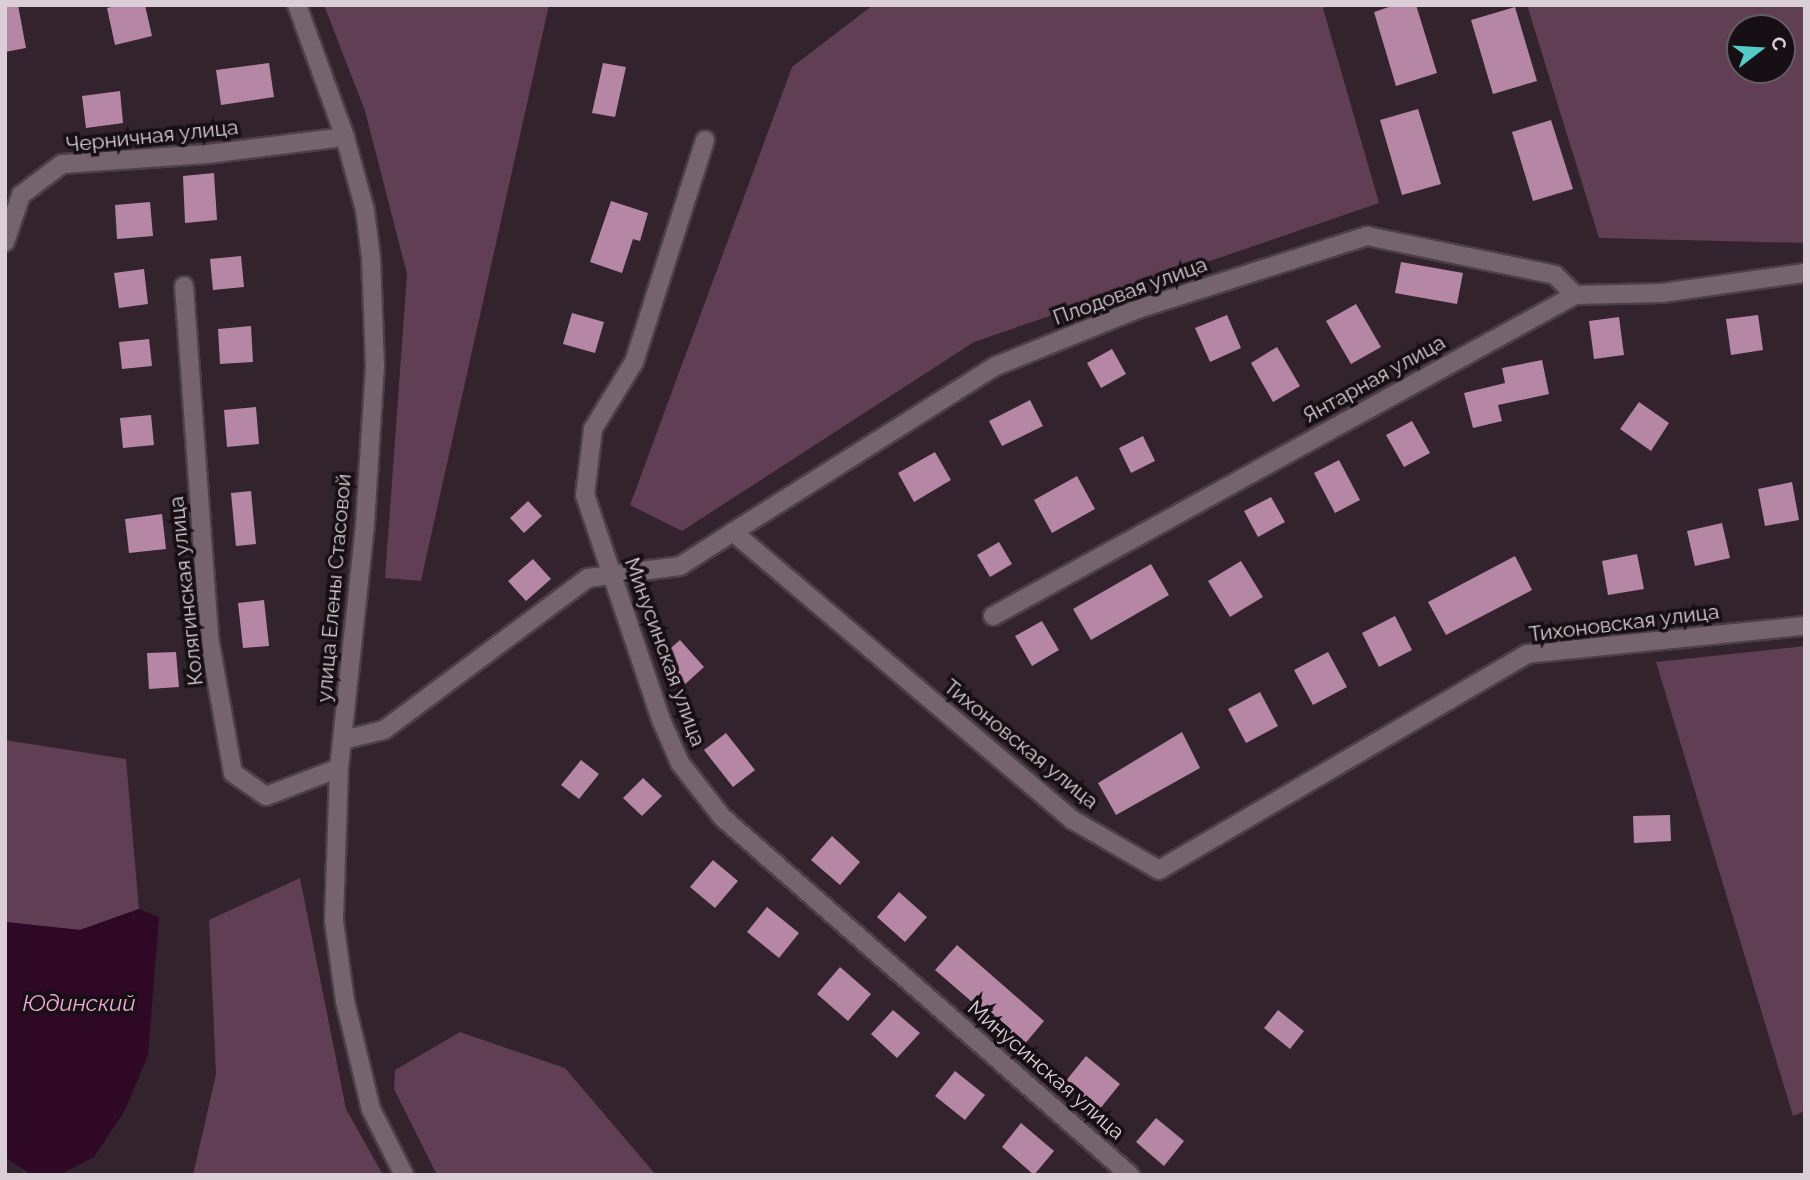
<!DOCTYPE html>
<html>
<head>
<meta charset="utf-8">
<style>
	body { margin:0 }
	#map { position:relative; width:1810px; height:1180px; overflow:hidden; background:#32232d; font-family:Raleway,sans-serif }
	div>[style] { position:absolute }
	.green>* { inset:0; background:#603e54 }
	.water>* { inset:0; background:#2e0824 }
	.building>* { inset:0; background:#b686a5 }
	.roads { filter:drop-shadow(2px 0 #4c3f47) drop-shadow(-2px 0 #4c3f47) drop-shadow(0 2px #4c3f47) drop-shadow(0 -2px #4c3f47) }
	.street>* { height:18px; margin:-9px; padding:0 9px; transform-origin:9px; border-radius:9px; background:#75636e }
	.secondary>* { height:18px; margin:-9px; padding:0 9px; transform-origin:9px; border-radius:9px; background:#75636e }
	span { translate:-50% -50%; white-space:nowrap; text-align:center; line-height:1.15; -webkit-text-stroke:7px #160f13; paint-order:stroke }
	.street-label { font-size:21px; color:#dacfd6 }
	.water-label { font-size:23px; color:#f0a9d7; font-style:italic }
	.frame { position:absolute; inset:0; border:7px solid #dacfd6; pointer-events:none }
	.north { position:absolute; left:1726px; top:14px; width:70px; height:70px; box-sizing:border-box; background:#160f13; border:2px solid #645c61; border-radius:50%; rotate:73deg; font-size:19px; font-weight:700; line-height:28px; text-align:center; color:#dacfd6 }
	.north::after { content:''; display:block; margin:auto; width:24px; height:32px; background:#54cdc7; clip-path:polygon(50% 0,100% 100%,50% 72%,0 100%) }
</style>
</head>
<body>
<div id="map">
	<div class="green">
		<div style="clip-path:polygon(324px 5px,549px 5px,421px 581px,385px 578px,407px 274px,365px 111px)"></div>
		<div style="clip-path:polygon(873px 5px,1332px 5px,1323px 8px,1379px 203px,974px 342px,682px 531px,630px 505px,792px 67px)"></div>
		<div style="clip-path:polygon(evenodd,1527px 5px,1805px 5px,1805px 243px,1599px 238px,1527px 5px,1782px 28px,1782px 70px,1740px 70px,1740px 28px,1782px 28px)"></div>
		<div style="clip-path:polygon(1805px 646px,1805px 1111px,1793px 1116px,1656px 662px)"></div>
		<div style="clip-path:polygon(5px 740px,126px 759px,139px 909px,80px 930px,5px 922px)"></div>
		<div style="clip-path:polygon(300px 878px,346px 1109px,383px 1175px,193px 1175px,216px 1074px,209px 920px)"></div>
		<div style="clip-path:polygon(460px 1032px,565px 1068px,656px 1175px,437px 1175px,394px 1089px,395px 1070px)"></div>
	</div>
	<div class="water">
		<div style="clip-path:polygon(139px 909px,159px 917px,148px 1055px,125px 1110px,94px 1157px,59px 1175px,32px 1175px,5px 1157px,5px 922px,80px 930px)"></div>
	</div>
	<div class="building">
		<div style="clip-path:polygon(18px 5px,26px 48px,5px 52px,5px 7px)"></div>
		<div style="clip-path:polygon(120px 5px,145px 5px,152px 36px,115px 45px,107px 8px)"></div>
		<div style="clip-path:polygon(1395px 5px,1416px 5px,1437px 73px,1396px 86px,1374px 12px)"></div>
		<div style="clip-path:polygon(1515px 7px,1537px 81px,1493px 94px,1471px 20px)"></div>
		<div style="clip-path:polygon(269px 63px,274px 97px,221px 105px,216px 70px)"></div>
		<div style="clip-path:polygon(603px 63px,626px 67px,615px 117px,592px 113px)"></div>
		<div style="clip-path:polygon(120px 91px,123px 123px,86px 128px,82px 96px)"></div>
		<div style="clip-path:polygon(1418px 109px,1441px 184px,1402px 195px,1380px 120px)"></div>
		<div style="clip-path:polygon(1551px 120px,1573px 189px,1533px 201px,1512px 132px)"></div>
		<div style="clip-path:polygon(214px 173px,217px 220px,185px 223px,183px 176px)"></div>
		<div style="clip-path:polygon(611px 201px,648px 213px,640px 241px,633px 239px,622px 273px,590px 262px)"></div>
		<div style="clip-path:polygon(150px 202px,153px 236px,117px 239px,115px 205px)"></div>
		<div style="clip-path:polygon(241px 256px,244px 287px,213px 290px,210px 259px)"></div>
		<div style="clip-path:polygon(1401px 262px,1463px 273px,1457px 304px,1395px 293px)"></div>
		<div style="clip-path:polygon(144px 269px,148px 304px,119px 308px,114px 273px)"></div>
		<div style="clip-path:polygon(1356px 304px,1381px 347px,1351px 364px,1326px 321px)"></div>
		<div style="clip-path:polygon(572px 313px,604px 322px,595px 353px,563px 344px)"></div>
		<div style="clip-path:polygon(1227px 315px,1241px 348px,1210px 362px,1195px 328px)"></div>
		<div style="clip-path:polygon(1758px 315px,1763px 350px,1731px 355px,1726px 319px)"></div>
		<div style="clip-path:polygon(1619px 317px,1624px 355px,1594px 359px,1589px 321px)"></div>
		<div style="clip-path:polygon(251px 326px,253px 362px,220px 364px,218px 329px)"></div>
		<div style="clip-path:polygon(149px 339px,152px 366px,122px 369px,119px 342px)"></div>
		<div style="clip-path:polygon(1277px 347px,1300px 386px,1273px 402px,1251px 363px)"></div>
		<div style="clip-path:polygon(1112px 349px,1126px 374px,1101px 388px,1087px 363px)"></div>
		<div style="clip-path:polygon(1542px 360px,1549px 394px,1498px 405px,1502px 421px,1473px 428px,1464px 393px,1505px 383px,1502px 368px)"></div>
		<div style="clip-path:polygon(1030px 400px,1043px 426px,1002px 446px,989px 421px)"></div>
		<div style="clip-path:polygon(1639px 402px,1669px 423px,1651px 451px,1620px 429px)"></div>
		<div style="clip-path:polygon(256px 407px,259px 444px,227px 447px,224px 410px)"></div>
		<div style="clip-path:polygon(151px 415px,154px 445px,123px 448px,120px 418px)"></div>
		<div style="clip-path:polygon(1412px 421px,1430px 453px,1404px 467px,1386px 435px)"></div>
		<div style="clip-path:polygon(1143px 436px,1155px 461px,1131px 473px,1119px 448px)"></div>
		<div style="clip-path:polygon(935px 452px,951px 480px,914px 502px,898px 473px)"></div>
		<div style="clip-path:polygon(1339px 460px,1360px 500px,1335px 513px,1314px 473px)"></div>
		<div style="clip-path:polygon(1077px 476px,1095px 509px,1052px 533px,1034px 500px)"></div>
		<div style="clip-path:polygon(1792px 482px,1799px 520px,1765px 526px,1758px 489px)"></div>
		<div style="clip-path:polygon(251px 491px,256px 544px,236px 546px,231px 493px)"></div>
		<div style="clip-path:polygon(1271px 497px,1285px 522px,1258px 537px,1244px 511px)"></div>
		<div style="clip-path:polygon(528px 501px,542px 516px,524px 533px,510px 518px)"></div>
		<div style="clip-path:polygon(162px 514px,166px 549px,129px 553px,125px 519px)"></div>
		<div style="clip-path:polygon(1722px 523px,1730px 558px,1695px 566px,1687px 531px)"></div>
		<div style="clip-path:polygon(999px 542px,1012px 564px,990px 577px,977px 555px)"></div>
		<div style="clip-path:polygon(1637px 554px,1644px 589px,1608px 595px,1602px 561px)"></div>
		<div style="clip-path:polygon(1515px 556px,1532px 590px,1446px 635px,1428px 602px)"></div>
		<div style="clip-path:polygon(533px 559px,551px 579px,526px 601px,508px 581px)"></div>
		<div style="clip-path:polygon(1241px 561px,1263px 597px,1230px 617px,1208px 581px)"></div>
		<div style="clip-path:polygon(1151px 564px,1169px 595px,1091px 640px,1073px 609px)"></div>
		<div style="clip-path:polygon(264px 600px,269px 646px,243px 648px,238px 603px)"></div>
		<div style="clip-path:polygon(1395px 616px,1412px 650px,1379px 667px,1362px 633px)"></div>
		<div style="clip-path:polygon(1042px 621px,1059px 650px,1032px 666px,1015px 636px)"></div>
		<div style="clip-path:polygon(680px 640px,704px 667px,682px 687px,657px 660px)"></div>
		<div style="clip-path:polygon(176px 652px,179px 687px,149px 689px,147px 653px)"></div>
		<div style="clip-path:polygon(1328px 652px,1347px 687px,1313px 705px,1294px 670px)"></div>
		<div style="clip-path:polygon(1260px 692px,1278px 726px,1246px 743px,1228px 709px)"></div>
		<div style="clip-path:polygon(1182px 732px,1200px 768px,1116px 815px,1098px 783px)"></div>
		<div style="clip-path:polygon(726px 733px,755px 770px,733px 787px,704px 750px)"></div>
		<div style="clip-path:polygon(581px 760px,599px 774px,579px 799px,561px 785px)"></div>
		<div style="clip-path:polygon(643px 778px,662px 796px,642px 816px,623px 798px)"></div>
		<div style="clip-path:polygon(1670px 815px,1671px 841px,1634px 843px,1633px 816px)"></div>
		<div style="clip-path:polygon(832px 836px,860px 862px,840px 885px,811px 860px)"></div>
		<div style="clip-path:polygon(713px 860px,738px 881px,715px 908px,690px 887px)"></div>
		<div style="clip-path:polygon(899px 892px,927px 917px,905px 942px,877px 917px)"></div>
		<div style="clip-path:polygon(767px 907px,799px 933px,779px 958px,747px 932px)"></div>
		<div style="clip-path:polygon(957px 945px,1044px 1021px,1023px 1046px,935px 970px)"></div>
		<div style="clip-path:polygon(840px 967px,871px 994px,848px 1021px,817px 994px)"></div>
		<div style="clip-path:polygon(893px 1010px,920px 1033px,897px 1058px,871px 1034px)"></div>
		<div style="clip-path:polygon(1278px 1010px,1304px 1031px,1290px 1049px,1264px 1028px)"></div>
		<div style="clip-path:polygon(1086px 1056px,1120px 1084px,1099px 1110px,1065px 1082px)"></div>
		<div style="clip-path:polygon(955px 1071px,985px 1095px,965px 1120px,935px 1096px)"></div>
		<div style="clip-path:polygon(1156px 1118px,1184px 1141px,1164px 1166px,1136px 1142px)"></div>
		<div style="clip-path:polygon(1021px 1123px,1054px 1151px,1034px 1175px,1002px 1147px)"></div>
	</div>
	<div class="roads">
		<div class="street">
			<div style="left:705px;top:140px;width:233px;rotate:107.7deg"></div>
			<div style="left:634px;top:362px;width:79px;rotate:121.5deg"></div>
			<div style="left:593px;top:429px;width:66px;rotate:96.9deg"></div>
			<div style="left:585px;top:495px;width:240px;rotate:71.3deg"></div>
			<div style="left:662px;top:722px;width:45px;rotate:66.3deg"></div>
			<div style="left:680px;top:763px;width:68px;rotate:52.1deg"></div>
			<div style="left:722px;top:817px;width:543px;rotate:41.27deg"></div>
			<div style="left:5px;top:242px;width:50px;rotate:-71.2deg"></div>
			<div style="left:21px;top:195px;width:51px;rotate:-37.1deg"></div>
			<div style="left:62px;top:164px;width:146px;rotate:-3.9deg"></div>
			<div style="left:208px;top:154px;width:138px;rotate:-7.1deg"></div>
			<div style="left:184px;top:286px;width:352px;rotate:85.9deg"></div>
			<div style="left:209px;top:637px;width:138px;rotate:80deg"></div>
			<div style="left:233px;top:773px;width:40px;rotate:34.9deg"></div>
			<div style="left:266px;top:796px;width:78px;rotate:-21deg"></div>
			<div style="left:733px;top:532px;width:311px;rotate:-32.3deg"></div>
			<div style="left:996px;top:366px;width:150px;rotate:-21.9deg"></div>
			<div style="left:1135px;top:310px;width:244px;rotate:-17.7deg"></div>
			<div style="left:1367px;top:236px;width:192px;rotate:11.7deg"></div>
			<div style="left:1555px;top:275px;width:28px;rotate:45deg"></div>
			<div style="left:993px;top:616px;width:665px;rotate:-28.88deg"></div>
			<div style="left:1575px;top:295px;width:87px;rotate:-1.3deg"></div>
			<div style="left:1662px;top:293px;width:144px;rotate:-8deg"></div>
			<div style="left:343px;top:740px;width:42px;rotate:-13.7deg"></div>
			<div style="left:384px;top:730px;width:254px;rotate:-36.7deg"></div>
			<div style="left:588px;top:578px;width:93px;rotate:-7.4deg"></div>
			<div style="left:680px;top:566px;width:63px;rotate:-32.7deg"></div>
			<div style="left:733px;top:532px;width:446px;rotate:40.3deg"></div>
			<div style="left:1073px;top:820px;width:99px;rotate:30.2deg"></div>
			<div style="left:1159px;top:870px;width:427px;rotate:-30.4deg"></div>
			<div style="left:1527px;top:654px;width:279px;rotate:-5.8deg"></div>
		</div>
		<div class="secondary">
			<div style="left:297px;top:5px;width:140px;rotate:70deg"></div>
			<div style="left:345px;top:137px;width:76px;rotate:74.7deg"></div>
			<div style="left:365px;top:210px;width:48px;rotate:82.9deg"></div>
			<div style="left:371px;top:258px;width:107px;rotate:87.9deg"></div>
			<div style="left:375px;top:365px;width:160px;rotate:93.6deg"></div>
			<div style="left:365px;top:525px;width:244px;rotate:96.1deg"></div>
			<div style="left:339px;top:768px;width:153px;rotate:91.9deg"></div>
			<div style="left:334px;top:921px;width:81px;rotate:82.2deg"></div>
			<div style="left:345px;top:1001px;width:111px;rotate:76.5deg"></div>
			<div style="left:371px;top:1109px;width:74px;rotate:63.4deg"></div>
		</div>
	</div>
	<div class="street-label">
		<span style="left:152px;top:136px;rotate:-6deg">Черничная улица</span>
		<span style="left:1130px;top:291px;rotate:-20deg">Плодовая улица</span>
		<span style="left:1374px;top:379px;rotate:-29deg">Янтарная улица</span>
		<span style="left:334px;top:588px;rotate:-85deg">улица Елены Стасовой</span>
		<span style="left:186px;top:591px;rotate:-96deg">Колягинская улица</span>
		<span style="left:1624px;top:623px;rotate:-7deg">Тихоновская улица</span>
		<span style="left:665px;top:652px;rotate:70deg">Минусинская улица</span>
		<span style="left:1021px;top:744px;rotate:39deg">Тихоновская улица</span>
		<span style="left:1046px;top:1070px;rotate:41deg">Минусинская улица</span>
	</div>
	<div class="water-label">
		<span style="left:79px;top:1003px">Юдинский</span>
	</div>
	<div class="frame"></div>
	<div class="north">С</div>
</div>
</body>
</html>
